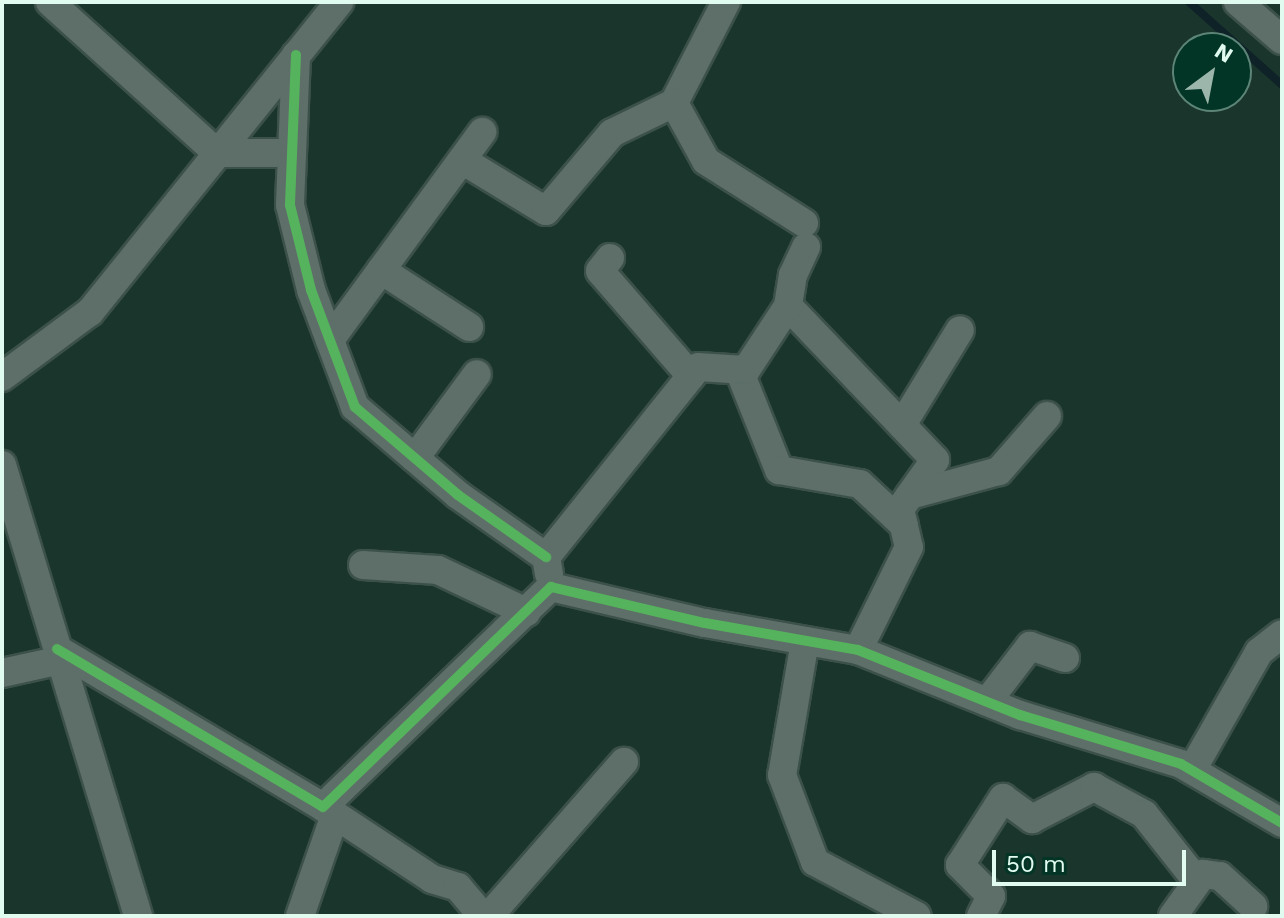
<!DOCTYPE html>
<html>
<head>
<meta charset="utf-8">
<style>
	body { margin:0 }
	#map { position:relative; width:1284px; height:918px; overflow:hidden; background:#1a352c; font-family:"Work Sans",sans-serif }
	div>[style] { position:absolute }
	.stream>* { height:8px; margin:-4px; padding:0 4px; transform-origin:4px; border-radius:4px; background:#0e2228 }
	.roads { filter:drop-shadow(2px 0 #3c5149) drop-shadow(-2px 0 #3c5149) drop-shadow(0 2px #3c5149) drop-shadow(0 -2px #3c5149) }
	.minor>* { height:28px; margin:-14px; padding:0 14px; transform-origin:14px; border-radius:14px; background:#5d6f68 }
	.cycleway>* { height:10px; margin:-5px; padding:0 5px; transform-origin:5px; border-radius:5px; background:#56b35d }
	span { translate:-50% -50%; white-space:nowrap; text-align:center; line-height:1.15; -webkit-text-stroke:8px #023526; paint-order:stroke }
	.frame { position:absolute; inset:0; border:4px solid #e2fbf0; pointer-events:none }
	.north { position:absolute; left:1172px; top:32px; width:80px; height:80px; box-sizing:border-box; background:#023526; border:2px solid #5c8477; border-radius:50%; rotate:32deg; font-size:22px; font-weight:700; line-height:32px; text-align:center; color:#e2fbf0 }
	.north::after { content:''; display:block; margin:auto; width:28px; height:36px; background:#9cb6ab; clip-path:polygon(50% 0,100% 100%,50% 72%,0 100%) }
	.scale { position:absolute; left:992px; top:850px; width:194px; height:36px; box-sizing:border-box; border:4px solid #e2fbf0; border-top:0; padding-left:10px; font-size:24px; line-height:28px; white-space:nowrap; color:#e2fbf0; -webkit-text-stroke:6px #023526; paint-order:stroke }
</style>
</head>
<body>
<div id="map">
	<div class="stream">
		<div style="left:1189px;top:2px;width:125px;rotate:41.7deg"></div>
	</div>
	<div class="roads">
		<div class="minor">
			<div style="left:50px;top:2px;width:225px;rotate:42.1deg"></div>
			<div style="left:217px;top:153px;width:75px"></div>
			<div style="left:1238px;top:2px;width:58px;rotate:40.8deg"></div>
			<div style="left:296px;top:55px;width:150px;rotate:92.3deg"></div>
			<div style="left:290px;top:205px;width:88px;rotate:76.1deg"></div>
			<div style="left:311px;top:290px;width:125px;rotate:69.4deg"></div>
			<div style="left:355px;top:407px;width:135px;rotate:40.5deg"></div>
			<div style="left:458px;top:495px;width:108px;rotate:35.2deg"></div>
			<div style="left:674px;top:103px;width:114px;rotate:-62.8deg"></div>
			<div style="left:462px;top:160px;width:98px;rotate:31.3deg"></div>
			<div style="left:546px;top:211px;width:102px;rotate:-49.8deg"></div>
			<div style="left:612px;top:133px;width:69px;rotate:-25.8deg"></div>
			<div style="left:674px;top:103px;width:66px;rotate:61.1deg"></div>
			<div style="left:706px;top:161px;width:116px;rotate:32.3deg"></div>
			<div style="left:610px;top:258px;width:16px;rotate:128deg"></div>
			<div style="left:600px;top:271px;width:139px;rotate:49.1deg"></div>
			<div style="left:381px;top:270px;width:105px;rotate:32.9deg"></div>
			<div style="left:788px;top:306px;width:213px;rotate:46.3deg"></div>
			<div style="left:935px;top:460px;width:60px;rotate:125.5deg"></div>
			<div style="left:900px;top:509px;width:39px;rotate:77deg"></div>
			<div style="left:909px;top:547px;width:115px;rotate:116.3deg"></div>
			<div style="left:330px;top:340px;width:258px;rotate:-53.8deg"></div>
			<div style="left:739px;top:370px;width:108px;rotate:68.2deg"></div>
			<div style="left:779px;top:470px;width:82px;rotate:9.8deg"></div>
			<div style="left:860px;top:484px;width:60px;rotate:43deg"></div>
			<div style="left:2px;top:377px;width:109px;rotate:-36.5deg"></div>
			<div style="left:90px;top:312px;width:398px;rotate:-51.2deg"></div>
			<div style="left:902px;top:425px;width:111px;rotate:-58.6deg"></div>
			<div style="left:415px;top:458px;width:104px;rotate:-53.6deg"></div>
			<div style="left:2px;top:465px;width:471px;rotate:73.2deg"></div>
			<div style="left:910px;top:495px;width:92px;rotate:-15.1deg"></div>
			<div style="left:999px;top:471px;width:73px;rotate:-48.9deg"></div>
			<div style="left:363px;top:565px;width:75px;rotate:3.8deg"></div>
			<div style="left:438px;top:570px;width:98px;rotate:25.5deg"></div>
			<div style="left:549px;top:574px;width:17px;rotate:-100deg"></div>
			<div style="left:546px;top:557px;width:243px;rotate:-51.3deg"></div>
			<div style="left:698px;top:367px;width:48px;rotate:3.6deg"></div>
			<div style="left:746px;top:370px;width:77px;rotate:-56.7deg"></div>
			<div style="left:788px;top:306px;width:31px;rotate:-81deg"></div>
			<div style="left:793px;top:275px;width:31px;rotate:-65deg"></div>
			<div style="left:805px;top:641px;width:136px;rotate:99.7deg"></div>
			<div style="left:782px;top:775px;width:93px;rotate:69.2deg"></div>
			<div style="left:815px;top:862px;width:115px;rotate:27.9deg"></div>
			<div style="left:57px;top:649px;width:309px;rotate:30.7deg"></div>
			<div style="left:323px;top:807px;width:317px;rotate:-44deg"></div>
			<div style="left:551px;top:587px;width:158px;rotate:13.2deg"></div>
			<div style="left:705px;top:623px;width:155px;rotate:10deg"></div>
			<div style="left:858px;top:650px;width:175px;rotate:21.9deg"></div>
			<div style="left:1020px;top:715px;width:168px;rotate:16.9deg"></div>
			<div style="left:1181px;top:764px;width:117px;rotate:30.3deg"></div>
			<div style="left:2px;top:673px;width:60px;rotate:-12.4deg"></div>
			<div style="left:987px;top:702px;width:71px;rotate:-52.5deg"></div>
			<div style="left:1030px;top:646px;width:37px;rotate:19deg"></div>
			<div style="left:1192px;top:770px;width:136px;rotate:-60.4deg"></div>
			<div style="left:1259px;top:652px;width:29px;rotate:-38deg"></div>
			<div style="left:323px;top:807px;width:131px;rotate:33.4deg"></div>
			<div style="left:432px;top:879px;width:27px;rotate:17deg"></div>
			<div style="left:458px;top:887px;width:38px;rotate:50deg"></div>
			<div style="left:300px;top:916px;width:107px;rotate:-70.9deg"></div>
			<div style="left:489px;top:916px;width:205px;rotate:-48.8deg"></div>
			<div style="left:981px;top:916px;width:22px;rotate:-63deg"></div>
			<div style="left:991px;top:896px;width:44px;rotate:-135deg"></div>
			<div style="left:960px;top:865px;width:80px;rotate:-57.3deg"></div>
			<div style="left:1003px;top:798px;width:36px;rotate:36deg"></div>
			<div style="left:1032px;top:819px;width:70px;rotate:-27.3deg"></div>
			<div style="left:1094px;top:787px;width:57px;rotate:28.4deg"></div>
			<div style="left:1144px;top:814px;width:85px;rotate:51.7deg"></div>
			<div style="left:1173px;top:916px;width:52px;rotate:-54.5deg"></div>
			<div style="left:1203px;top:874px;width:17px;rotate:7deg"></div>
			<div style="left:1220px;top:876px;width:45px;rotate:42.3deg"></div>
		</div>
	</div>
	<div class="cycleway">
		<div style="left:296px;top:55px;width:150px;rotate:92.3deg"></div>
		<div style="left:290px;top:205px;width:88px;rotate:76.1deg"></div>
		<div style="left:311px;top:290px;width:125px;rotate:69.4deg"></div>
		<div style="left:355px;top:407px;width:135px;rotate:40.5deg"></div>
		<div style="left:458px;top:495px;width:108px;rotate:35.2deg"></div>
		<div style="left:57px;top:649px;width:309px;rotate:30.7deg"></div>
		<div style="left:323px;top:807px;width:317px;rotate:-44deg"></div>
		<div style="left:551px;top:587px;width:158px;rotate:13.2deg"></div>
		<div style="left:705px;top:623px;width:155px;rotate:10deg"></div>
		<div style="left:858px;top:650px;width:175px;rotate:21.9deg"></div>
		<div style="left:1020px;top:715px;width:168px;rotate:16.9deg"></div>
		<div style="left:1181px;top:764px;width:117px;rotate:30.3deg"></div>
	</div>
	<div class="frame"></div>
	<div class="north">N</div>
	<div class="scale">50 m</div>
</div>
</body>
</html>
